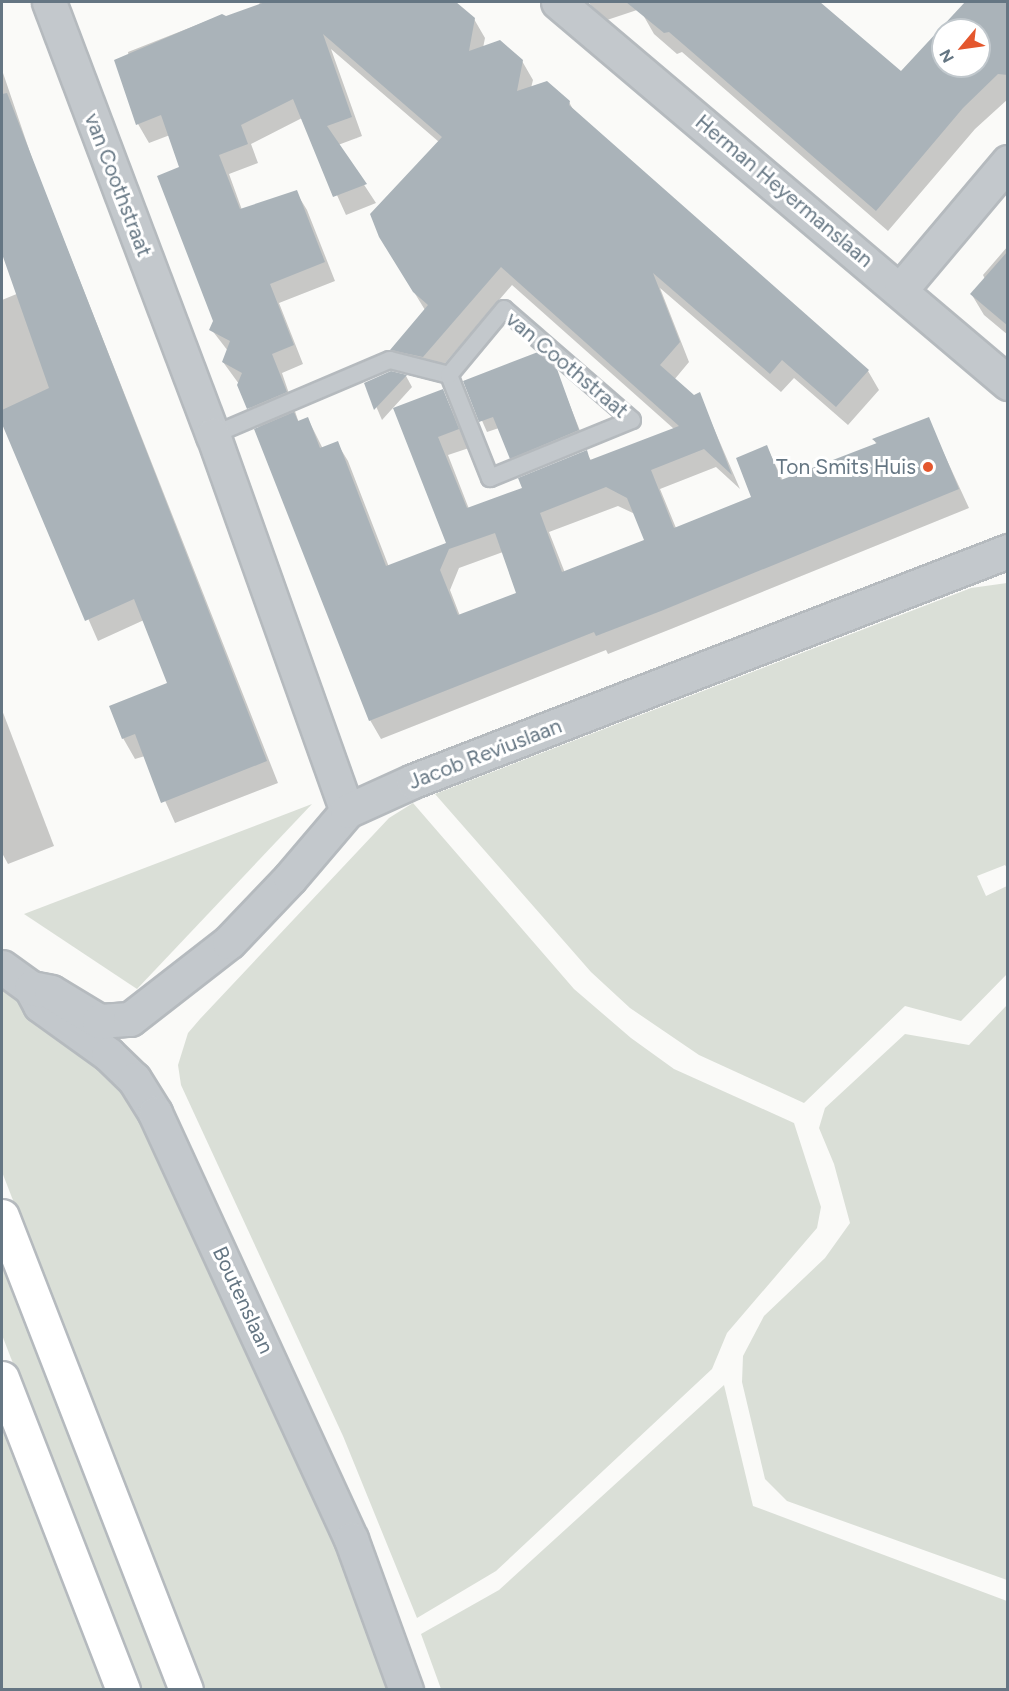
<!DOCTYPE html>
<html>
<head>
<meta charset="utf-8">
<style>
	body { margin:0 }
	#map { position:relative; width:1009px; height:1691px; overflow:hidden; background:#fafaf8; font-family:Figtree,sans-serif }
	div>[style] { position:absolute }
	.green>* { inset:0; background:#dadfd7 }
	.shadow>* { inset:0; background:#0003 }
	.building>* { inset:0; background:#aab3b9 }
	.roads { filter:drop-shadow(2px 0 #b5babe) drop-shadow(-2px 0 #b5babe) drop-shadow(0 2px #b5babe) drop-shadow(0 -2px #b5babe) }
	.lane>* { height:16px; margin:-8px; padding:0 8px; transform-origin:8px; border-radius:8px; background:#c3c8cc }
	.street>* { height:33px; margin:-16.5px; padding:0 16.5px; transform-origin:16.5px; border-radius:16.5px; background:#c3c8cc }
	.primary>* { height:33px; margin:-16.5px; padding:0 16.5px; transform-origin:16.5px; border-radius:16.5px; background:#fff }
	.dots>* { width:16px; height:16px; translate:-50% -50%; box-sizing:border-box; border:3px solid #fff; border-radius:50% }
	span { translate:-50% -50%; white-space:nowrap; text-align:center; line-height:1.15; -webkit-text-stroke:6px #fff; paint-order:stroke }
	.street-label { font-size:21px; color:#657683 }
	.poi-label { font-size:21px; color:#657683 }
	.right { translate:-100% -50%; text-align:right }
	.frame { position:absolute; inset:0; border:3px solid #657683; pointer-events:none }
	.north { position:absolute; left:931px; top:18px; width:60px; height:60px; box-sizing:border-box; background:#fff; border:2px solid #c1c8cd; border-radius:50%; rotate:241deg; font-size:16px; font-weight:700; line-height:24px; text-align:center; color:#657683 }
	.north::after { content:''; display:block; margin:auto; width:21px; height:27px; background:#e4572e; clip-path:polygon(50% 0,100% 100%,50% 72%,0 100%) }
</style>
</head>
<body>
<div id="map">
	<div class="green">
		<div style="clip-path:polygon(1007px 583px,1007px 868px,1005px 865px,977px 876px,986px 896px,1007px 886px,1007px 974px,961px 1021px,905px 1006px,804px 1103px,699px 1055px,630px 1008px,591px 972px,435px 794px,971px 588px)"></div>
		<div style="clip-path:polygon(413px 803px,574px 989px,631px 1038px,674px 1069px,794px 1123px,821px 1207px,817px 1228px,727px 1333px,712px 1369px,496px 1571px,417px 1618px,343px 1436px,181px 1085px,178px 1065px,188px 1033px,200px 1019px,389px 818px)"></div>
		<div style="clip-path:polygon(312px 804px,137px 989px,24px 914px)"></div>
		<div style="clip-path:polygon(2px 988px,102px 1060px,131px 1093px,304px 1460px,392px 1689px,203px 1689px,2px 1172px)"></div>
		<div style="clip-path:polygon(1007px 1005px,1007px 1580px,787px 1501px,765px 1479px,742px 1382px,743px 1356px,764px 1316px,825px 1258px,850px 1223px,834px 1164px,819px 1128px,825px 1108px,905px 1034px,969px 1045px)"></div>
		<div style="clip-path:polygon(2px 1264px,167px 1689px,139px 1689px,2px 1335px)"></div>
		<div style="clip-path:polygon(724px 1385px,753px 1506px,1007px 1601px,1007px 1689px,441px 1689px,421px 1634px,499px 1590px)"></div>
		<div style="clip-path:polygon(2px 1425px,105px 1689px,2px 1689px)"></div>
	</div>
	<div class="shadow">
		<div style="clip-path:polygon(evenodd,260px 2px,450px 2px,474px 19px,485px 38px,483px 48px,522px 61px,533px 80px,531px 88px,569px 102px,575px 113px,868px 371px,879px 390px,848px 425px,794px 378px,781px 392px,660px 288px,689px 362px,674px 380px,694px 396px,699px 394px,740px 489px,716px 467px,660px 489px,676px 528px,753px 497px,767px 447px,783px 481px,877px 445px,874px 440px,928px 419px,969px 508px,671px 629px,608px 654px,606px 650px,381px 739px,370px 720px,260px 428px,239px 384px,223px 362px,228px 351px,211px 329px,215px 321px,181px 168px,170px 135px,149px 143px,138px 124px,128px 52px,222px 15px,226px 18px,259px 5px,260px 2px,331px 49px,439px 142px,392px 256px,425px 310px,392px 350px,402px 368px,434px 376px,512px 285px,674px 429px,592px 462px,586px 452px,524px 488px,469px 509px,448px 455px,469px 448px,443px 391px,395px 409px,447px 544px,389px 567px,348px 461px,337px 443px,323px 449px,308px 419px,299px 423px,282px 373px,303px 364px,279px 303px,335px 281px,307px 210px,296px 192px,242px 210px,229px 174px,258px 163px,251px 144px,302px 118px,346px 215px,376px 203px,338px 145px,362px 136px,331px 49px,260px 2px,618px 506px,635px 514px,646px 541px,565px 573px,549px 532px,618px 506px,260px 2px,503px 552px,518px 594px,460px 616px,450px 590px,459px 568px,503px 552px)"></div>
		<div style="clip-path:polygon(evenodd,589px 2px,801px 2px,901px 73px,967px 2px,1008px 2px,1008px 99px,975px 129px,888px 231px,682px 52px,677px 54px,654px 34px,642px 13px,643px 8px,601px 22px,589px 2px,943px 30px,979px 30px,979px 66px,943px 66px,943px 30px)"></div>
		<div style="clip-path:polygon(2px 70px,35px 167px,278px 783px,175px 823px,145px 756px,135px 759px,123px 738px,169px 684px,144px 620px,98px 641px,2px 422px,2px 300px,19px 293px,2px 250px)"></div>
		<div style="clip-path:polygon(1008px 246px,1008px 335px,984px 315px,972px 295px,985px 279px,983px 275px)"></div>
		<div style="clip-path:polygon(556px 370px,584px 441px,517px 469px,499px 428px,487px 432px,465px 382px)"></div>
		<div style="clip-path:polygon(406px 376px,412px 387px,382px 420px,366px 383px)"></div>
		<div style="clip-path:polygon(2px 710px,54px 846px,8px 864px,2px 853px)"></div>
	</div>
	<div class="building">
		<div style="clip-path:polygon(evenodd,265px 2px,456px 2px,475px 18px,469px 51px,500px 40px,523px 60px,517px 91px,547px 81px,570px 101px,569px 105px,869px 370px,836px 407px,782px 360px,770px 374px,653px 273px,680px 342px,660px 365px,694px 395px,700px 392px,732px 475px,704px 449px,651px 470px,674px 528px,751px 497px,736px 458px,767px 445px,781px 480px,877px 443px,872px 439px,929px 417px,959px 489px,661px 611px,596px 636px,594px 632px,369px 721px,254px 429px,294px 412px,298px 421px,308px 417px,320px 448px,338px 441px,386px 566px,446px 543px,393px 408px,443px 389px,459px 429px,438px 437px,467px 508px,522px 488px,518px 478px,587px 450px,590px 460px,679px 426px,501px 267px,423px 357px,390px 350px,428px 305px,413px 292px,379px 237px,370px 214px,442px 137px,323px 34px,352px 117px,327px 126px,367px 184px,333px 197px,293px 99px,241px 125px,248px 144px,219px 155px,240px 209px,297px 190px,325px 262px,270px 284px,294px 345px,272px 354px,287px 392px,247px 409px,237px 385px,242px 373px,222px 362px,230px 341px,209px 330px,213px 321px,157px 176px,179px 167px,161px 115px,136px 125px,114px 60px,222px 14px,226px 16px,265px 2px,606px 487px,627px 498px,644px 540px,562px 572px,540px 513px,606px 487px,265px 2px,495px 533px,516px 593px,458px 615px,440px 570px,449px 549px,495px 533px)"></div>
		<div style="clip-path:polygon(evenodd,626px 2px,820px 2px,901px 71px,965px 2px,1008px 2px,1008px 75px,998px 74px,963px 108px,876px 211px,669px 32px,664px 33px,626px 2px,943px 30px,979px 30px,979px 66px,943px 66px,943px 30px)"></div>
		<div style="clip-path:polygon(7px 93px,267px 761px,161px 803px,135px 734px,122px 739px,109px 706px,167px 683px,134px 599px,85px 621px,2px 424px,2px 410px,49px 388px,2px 254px,2px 94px)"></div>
		<div style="clip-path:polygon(1008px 251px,1008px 326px,970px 294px)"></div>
		<div style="clip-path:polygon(538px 352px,557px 369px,579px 430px,510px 459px,493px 417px,479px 422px,463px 381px)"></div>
		<div style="clip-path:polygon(391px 371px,407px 375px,374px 410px,364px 383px)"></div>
	</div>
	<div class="roads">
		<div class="lane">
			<div style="left:213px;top:435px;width:192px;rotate:-23deg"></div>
			<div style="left:390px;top:360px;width:61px;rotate:14.3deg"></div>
			<div style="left:449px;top:375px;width:111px;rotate:68.3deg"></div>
			<div style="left:490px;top:478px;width:153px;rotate:-22.2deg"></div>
			<div style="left:632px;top:420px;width:169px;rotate:-139.1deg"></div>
			<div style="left:504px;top:309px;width:86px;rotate:129.8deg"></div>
		</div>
		<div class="street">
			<div style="left:49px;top:2px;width:463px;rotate:69.3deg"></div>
			<div style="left:213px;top:435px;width:399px;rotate:70.4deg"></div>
			<div style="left:558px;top:2px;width:590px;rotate:40.25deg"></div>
			<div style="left:901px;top:289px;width:166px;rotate:-49.9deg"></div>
			<div style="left:2px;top:967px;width:36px;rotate:36deg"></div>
			<div style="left:31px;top:988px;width:19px;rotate:62deg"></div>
			<div style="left:40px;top:1005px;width:84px;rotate:35.8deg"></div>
			<div style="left:108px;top:1054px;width:36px;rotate:44deg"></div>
			<div style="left:134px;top:1079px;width:40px;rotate:58deg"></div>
			<div style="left:155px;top:1113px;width:469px;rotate:65.3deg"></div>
			<div style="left:351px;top:1539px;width:161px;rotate:70deg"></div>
			<div style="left:31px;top:988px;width:20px;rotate:11deg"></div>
			<div style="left:51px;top:992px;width:56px;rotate:31.1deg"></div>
			<div style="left:99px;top:1021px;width:31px;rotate:-4deg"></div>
			<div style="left:130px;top:1019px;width:125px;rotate:-37.9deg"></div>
			<div style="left:229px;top:942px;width:88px;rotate:-46.4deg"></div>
			<div style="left:290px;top:878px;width:88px;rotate:-49.6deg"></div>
			<div style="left:347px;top:811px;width:72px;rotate:-24.4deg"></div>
			<div style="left:413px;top:781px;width:638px;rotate:-21.13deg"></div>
		</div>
		<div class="primary">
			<div style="left:2px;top:1216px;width:508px;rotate:68.78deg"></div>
			<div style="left:2px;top:1378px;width:335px;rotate:68.8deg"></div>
		</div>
	</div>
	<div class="dots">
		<div style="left:928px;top:467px;background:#e4572e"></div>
	</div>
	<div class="street-label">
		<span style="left:118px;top:185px;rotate:69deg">van Coothstraat</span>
		<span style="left:784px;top:191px;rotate:40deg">Herman Heyermanslaan</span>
		<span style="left:567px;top:365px;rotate:40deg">van Coothstraat</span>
		<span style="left:485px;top:754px;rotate:-21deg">Jacob Reviuslaan</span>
		<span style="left:243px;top:1300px;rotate:65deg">Boutenslaan</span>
	</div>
	<div class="poi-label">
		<span class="right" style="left:916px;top:467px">Ton Smits Huis</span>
	</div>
	<div class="frame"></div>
	<div class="north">N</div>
</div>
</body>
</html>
